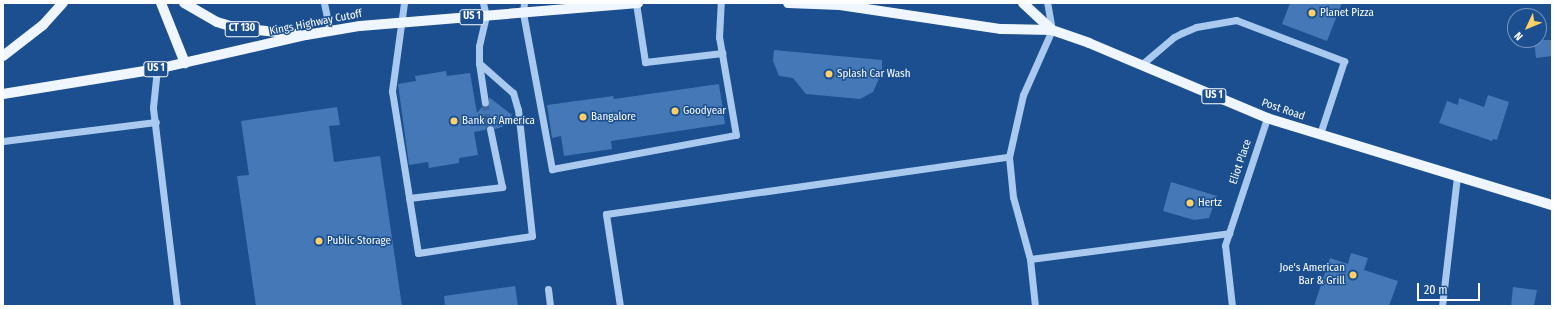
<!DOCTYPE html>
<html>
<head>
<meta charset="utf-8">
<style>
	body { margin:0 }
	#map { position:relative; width:1555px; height:309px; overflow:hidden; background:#1b4f8f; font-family:"Fira Sans Condensed",sans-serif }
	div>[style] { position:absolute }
	.building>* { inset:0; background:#4478b7 }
	.minor-tunnel>* { height:7px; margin-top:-3.5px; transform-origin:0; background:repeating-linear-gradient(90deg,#3d69a0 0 7px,transparent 0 10.5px) }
	.minor>* { height:7px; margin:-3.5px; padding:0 3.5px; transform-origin:3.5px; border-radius:3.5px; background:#a9c9ee }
	.major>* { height:10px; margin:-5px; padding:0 5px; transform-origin:5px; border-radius:5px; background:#f0f6ff }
	.dots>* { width:11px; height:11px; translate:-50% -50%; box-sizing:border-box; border:2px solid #1b4f8f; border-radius:50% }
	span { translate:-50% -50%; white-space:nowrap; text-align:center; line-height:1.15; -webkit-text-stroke:3px #1b4f8f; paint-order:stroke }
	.shield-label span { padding:1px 3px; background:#1b4f8f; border:1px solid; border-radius:3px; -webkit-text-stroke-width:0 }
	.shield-label { font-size:10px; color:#fff; font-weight:700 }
	.poi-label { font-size:11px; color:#fff }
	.left { translate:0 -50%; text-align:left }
	.right { translate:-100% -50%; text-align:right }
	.street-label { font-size:11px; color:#fff }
	.frame { position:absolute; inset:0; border:4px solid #fff; pointer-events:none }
	.north { position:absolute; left:1507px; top:8px; width:40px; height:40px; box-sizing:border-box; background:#1b4f8f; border:1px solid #7695bc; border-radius:50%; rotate:226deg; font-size:11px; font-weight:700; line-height:16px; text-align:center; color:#fff }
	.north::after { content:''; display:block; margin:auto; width:14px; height:18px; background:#ffd166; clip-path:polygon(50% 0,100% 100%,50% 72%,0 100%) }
	.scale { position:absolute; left:1417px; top:283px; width:63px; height:18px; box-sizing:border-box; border:2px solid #fff; border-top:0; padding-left:5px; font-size:12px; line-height:14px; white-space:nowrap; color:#fff; -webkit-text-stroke:3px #1b4f8f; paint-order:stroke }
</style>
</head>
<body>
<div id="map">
	<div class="building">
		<div style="clip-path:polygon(1290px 3px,1342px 3px,1327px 41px,1282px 24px)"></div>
		<div style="clip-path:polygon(1534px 40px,1552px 40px,1552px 56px,1536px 58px)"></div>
		<div style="clip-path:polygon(774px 50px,882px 60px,882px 72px,873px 92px,860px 99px,806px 94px,793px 78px,779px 76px,773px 61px)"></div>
		<div style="clip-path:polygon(446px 71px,447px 76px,470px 73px,477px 113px,482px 107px,488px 107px,489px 97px,512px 115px,502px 127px,495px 129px,489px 124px,485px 130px,474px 132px,478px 155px,459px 158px,459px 163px,429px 168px,428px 162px,409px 165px,398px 84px,416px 81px,415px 76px)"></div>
		<div style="clip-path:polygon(719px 84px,725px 124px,611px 141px,612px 149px,564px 156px,561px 136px,552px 138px,547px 105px,613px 96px,614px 99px)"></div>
		<div style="clip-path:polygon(1488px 95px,1509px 102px,1497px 140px,1493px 139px,1492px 141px,1439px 123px,1447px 101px,1458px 105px,1459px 98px,1484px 107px)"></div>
		<div style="clip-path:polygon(337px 107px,340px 125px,329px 126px,334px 162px,380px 156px,402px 306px,256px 306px,237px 176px,249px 175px,241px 121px)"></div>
		<div style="clip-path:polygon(1171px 182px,1217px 196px,1209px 218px,1194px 220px,1163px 211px)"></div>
		<div style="clip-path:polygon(1351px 253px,1368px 258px,1364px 270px,1398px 281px,1389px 306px,1314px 306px,1330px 258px,1348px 264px)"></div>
		<div style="clip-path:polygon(515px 286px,518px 306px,445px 306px,444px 296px)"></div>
		<div style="clip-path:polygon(1513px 287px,1537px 290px,1534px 306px,1511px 306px)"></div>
	</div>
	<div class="minor-tunnel">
		<div style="left:485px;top:103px;width:26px;rotate:79deg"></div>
	</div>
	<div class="minor">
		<div style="left:324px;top:3px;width:29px;rotate:78deg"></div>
		<div style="left:404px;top:3px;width:89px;rotate:97.8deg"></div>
		<div style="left:392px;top:91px;width:164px;rotate:80.9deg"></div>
		<div style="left:418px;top:253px;width:115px;rotate:-8.5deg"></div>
		<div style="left:532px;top:236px;width:127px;rotate:-96.3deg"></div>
		<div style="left:518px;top:110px;width:18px;rotate:-106deg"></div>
		<div style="left:513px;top:93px;width:45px;rotate:-138.6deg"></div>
		<div style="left:479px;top:63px;width:17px;rotate:-90deg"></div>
		<div style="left:479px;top:46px;width:31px;rotate:-77deg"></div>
		<div style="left:486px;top:16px;width:13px;rotate:-103deg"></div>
		<div style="left:524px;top:3px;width:10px;rotate:96deg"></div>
		<div style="left:523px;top:13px;width:159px;rotate:79.5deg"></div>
		<div style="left:552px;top:169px;width:187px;rotate:-10.5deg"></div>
		<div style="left:736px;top:135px;width:99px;rotate:-99.8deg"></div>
		<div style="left:719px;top:37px;width:34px;rotate:-87deg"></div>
		<div style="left:636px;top:3px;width:60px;rotate:81.3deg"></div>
		<div style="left:645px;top:62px;width:78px;rotate:-6.7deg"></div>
		<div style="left:479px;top:63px;width:40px;rotate:81.5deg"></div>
		<div style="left:1141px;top:65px;width:43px;rotate:-40.3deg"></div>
		<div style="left:1174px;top:37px;width:9px;rotate:-27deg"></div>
		<div style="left:1182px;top:33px;width:15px;rotate:-23deg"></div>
		<div style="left:1196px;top:27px;width:41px;rotate:-9.9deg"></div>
		<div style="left:1236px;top:20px;width:116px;rotate:20.8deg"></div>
		<div style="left:1344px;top:61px;width:77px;rotate:108.2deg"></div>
		<div style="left:157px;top:69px;width:39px;rotate:96deg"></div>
		<div style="left:153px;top:108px;width:199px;rotate:83.1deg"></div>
		<div style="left:3px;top:141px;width:154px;rotate:-7.1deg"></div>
		<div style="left:409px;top:198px;width:94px;rotate:-6.7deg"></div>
		<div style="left:502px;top:187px;width:59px;rotate:-101.7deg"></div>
		<div style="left:1030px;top:259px;width:201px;rotate:-7.4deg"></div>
		<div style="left:548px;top:289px;width:17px;rotate:83deg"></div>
		<div style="left:620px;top:306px;width:93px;rotate:-98.7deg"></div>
		<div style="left:606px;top:214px;width:407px;rotate:-8.1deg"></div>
		<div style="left:1035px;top:306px;width:47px;rotate:-96.1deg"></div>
		<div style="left:1030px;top:259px;width:64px;rotate:-105.3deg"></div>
		<div style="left:1013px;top:197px;width:40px;rotate:-95.7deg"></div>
		<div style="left:1009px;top:157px;width:64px;rotate:-77.3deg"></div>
		<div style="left:1023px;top:95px;width:71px;rotate:-66deg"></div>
		<div style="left:1052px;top:30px;width:27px;rotate:-100deg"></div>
		<div style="left:1232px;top:306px;width:61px;rotate:-96.5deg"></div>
		<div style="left:1225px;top:245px;width:134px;rotate:-71.7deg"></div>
		<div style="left:1442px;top:306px;width:131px;rotate:-83.4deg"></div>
	</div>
	<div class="major">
		<div style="left:161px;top:3px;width:65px;rotate:68.2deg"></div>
		<div style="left:184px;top:3px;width:38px;rotate:30deg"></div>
		<div style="left:217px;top:22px;width:21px;rotate:17deg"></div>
		<div style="left:237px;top:28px;width:61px;rotate:5.6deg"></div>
		<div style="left:788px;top:3px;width:52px;rotate:2.2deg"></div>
		<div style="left:840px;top:5px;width:163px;rotate:8.5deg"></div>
		<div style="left:1001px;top:29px;width:51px;rotate:1.1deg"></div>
		<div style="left:1023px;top:3px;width:40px;rotate:43deg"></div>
		<div style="left:1052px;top:30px;width:39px;rotate:19deg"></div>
		<div style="left:1089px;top:43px;width:193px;rotate:22.8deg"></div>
		<div style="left:1267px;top:118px;width:298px;rotate:17deg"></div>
		<div style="left:3px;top:56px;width:51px;rotate:-37.8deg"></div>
		<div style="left:43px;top:25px;width:30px;rotate:-48deg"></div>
		<div style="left:3px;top:94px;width:156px;rotate:-9.2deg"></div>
		<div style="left:157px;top:69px;width:153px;rotate:-12.9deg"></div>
		<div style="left:306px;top:35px;width:55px;rotate:-9.5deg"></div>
		<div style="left:360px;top:26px;width:279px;rotate:-4.7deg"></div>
	</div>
	<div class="dots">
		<div style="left:1312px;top:13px;background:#ffd166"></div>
		<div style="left:829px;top:74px;background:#ffd166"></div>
		<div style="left:675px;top:111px;background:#ffd166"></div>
		<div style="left:583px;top:117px;background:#ffd166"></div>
		<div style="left:454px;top:121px;background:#ffd166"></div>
		<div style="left:1190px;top:203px;background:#ffd166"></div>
		<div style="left:319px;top:241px;background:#ffd166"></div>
		<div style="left:1353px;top:275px;background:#ffd166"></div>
	</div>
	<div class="shield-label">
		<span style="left:472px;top:17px">US 1</span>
		<span style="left:242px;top:29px">CT 130</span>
		<span style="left:156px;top:69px">US 1</span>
		<span style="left:1214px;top:96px">US 1</span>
	</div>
	<div class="poi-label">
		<span class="left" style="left:1320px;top:13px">Planet Pizza</span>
		<span class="left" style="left:837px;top:74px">Splash Car Wash</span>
		<span class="left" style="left:683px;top:111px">Goodyear</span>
		<span class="left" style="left:591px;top:117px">Bangalore</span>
		<span class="left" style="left:462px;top:121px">Bank of America</span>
		<span class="left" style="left:1198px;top:203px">Hertz</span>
		<span class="left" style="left:327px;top:241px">Public Storage</span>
		<span class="right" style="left:1345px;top:275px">Joe's American<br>Bar &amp; Grill</span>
	</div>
	<div class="street-label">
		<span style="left:316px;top:23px;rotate:-11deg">Kings Highway Cutoff</span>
		<span style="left:1283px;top:110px;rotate:19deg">Post Road</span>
		<span style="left:1241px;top:162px;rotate:-71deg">Eliot Place</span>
	</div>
	<div class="frame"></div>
	<div class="north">N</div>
	<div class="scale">20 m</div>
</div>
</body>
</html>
